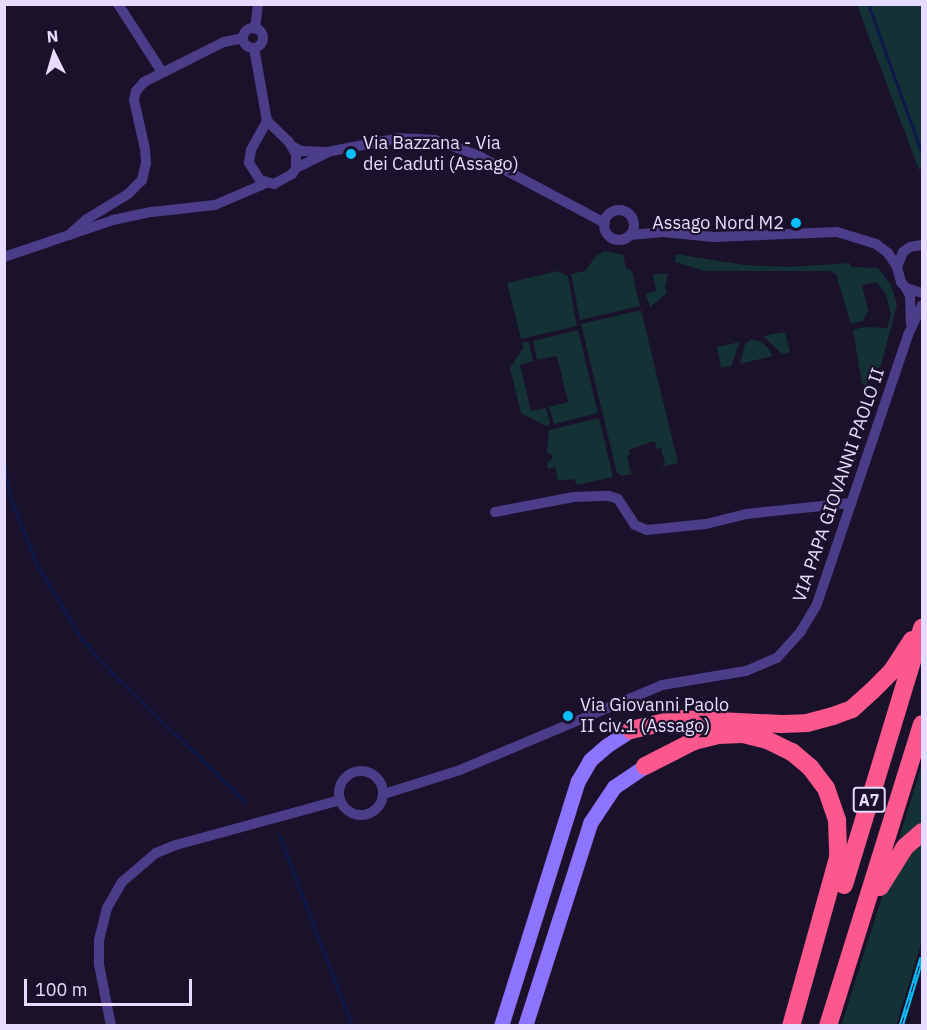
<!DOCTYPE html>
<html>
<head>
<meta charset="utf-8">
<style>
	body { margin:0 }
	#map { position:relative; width:927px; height:1030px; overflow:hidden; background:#1a112b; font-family:"IBM Plex Sans",sans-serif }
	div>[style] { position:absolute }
	.green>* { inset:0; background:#143135 }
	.stream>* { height:3px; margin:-1.5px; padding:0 1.5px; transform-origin:1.5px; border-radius:1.5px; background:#0c194a }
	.minor>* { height:10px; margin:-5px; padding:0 5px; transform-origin:5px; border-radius:5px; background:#4b3d89 }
	.minor>.ring { margin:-5px; padding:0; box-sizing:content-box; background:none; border:10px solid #4b3d89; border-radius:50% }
	.secondary>* { height:15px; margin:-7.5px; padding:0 7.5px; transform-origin:7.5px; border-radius:7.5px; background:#8c74fe }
	.motorway>* { height:18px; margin:-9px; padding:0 9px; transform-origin:9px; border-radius:9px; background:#fd588e }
	.rail>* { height:5px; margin-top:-2.5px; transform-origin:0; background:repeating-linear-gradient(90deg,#1a112b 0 9px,#0ac0fc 0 18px); box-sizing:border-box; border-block:2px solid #0ac0fc }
	.dots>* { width:16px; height:16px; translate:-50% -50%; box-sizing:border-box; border:3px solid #1a112b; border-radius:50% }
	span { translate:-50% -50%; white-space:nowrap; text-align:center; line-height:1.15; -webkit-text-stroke:4.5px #1a112b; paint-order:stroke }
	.shield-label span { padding:2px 4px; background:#1a112b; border:2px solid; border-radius:4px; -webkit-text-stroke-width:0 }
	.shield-label { font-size:16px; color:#e5dcff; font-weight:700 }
	.poi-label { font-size:18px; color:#e5dcff }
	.left { translate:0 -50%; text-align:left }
	.right { translate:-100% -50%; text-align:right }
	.street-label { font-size:18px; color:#e5dcff }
	.frame { position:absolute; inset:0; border:6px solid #e5dcff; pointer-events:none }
	.north { position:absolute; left:24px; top:24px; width:60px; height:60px; -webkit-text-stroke:4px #1a112b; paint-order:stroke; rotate:355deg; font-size:16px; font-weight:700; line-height:24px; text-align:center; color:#e5dcff }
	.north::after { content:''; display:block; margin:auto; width:21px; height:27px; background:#e5dcff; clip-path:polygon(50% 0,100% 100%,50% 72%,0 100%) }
	.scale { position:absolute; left:24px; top:979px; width:168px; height:27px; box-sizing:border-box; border:3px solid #e5dcff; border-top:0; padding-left:8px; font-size:18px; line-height:21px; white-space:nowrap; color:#e5dcff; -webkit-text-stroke:4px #1a112b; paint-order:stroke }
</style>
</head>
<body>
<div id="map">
	<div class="green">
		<div style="clip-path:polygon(857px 5px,922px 5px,922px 169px,919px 170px)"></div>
		<div style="clip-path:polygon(605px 251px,623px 255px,626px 268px,632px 271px,640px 306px,580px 320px,571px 274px,585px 271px,596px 256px)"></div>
		<div style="clip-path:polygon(676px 254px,744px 265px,789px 267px,850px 263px,851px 267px,878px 268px,891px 285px,897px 305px,880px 368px,875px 367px,865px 387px,862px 383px,853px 330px,864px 327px,887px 328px,891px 315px,886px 294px,877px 282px,862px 285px,868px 311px,863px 321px,851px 324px,836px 274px,830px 271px,705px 271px,675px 262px)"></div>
		<div style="clip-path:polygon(558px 271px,568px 276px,577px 326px,521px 339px,507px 283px)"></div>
		<div style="clip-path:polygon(668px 273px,665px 287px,667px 293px,650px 307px,646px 294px,656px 291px,653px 275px)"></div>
		<div style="clip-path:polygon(641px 310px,678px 463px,660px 467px,665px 464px,661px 448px,656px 449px,655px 442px,651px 442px,629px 450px,630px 455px,627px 456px,631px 473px,636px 473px,622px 476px,617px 473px,581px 324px)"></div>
		<div style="clip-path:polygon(578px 330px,598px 413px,554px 424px,549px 407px,568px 402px,557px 356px,537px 360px,533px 341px)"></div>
		<div style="clip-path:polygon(785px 332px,790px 352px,782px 354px,763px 336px)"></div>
		<div style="clip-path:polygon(751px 339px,762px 342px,769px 349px,772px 356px,740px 364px,745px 344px)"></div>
		<div style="clip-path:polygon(529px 342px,533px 361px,520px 365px,531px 411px,546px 408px,550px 424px,546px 426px,521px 413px,510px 368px,523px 348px,522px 343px)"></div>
		<div style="clip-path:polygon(740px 342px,731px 366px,721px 368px,717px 347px)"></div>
		<div style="clip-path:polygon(599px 418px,613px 477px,577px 485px,574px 479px,558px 481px,555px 467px,548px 469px,547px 463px,553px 458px,551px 454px,547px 453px,549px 430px)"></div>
		<div style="clip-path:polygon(922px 764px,922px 827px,903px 842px,899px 839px)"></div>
		<div style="clip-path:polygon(922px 837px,922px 941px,896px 1025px,841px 1026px,887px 881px)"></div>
	</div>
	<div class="stream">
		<div style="left:868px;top:4px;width:159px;rotate:70.2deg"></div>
		<div style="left:4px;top:463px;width:35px;rotate:80deg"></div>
		<div style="left:10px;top:497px;width:73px;rotate:68.3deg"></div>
		<div style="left:37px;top:565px;width:87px;rotate:59deg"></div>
		<div style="left:82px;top:640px;width:47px;rotate:47.6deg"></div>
		<div style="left:114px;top:675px;width:182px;rotate:44.1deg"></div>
		<div style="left:279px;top:835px;width:204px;rotate:69.1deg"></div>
	</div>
	<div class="minor">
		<div style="left:118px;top:4px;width:81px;rotate:57.1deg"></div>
		<div class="ring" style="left:243px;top:28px;width:10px;height:10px"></div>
		<div style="left:255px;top:29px;width:25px;rotate:-83deg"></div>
		<div style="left:254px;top:48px;width:74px;rotate:79.9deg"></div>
		<div style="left:267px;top:121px;width:33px;rotate:119deg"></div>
		<div style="left:251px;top:150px;width:13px;rotate:99deg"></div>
		<div style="left:249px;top:163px;width:20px;rotate:57deg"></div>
		<div style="left:260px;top:180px;width:15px;rotate:16deg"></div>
		<div style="left:274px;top:184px;width:21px;rotate:-29deg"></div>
		<div style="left:292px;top:174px;width:7px;rotate:-56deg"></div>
		<div style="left:296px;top:168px;width:14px;rotate:-90deg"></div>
		<div style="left:296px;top:154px;width:14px;rotate:-120deg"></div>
		<div style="left:289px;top:142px;width:30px;rotate:-136deg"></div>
		<div style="left:294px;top:147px;width:8px;rotate:30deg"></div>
		<div style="left:301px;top:151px;width:26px;rotate:2deg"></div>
		<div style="left:327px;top:152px;width:73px;rotate:-11deg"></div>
		<div style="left:399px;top:138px;width:36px;rotate:3deg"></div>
		<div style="left:435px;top:140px;width:45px;rotate:19.7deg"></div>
		<div style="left:477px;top:155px;width:145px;rotate:28deg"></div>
		<div style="left:296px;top:168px;width:34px;rotate:-26deg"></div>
		<div class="ring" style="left:604px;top:210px;width:20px;height:20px"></div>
		<div style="left:69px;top:235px;width:24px;rotate:-42deg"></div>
		<div style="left:87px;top:219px;width:48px;rotate:-31.4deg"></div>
		<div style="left:128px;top:194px;width:20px;rotate:-45deg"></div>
		<div style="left:142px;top:180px;width:17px;rotate:-77deg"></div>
		<div style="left:146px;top:163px;width:14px;rotate:-94deg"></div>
		<div style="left:145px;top:149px;width:50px;rotate:-102.7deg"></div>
		<div style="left:134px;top:100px;width:9px;rotate:-77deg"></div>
		<div style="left:136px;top:91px;width:12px;rotate:-48deg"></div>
		<div style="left:144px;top:82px;width:89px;rotate:-26.6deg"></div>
		<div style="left:224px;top:42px;width:19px;rotate:-12deg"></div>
		<div style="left:630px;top:235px;width:33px;rotate:-5deg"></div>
		<div style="left:663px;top:232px;width:51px;rotate:5.6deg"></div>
		<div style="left:714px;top:237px;width:123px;rotate:-2.3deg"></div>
		<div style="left:837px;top:232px;width:41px;rotate:17.1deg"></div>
		<div style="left:876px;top:244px;width:15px;rotate:37deg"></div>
		<div style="left:888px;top:253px;width:17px;rotate:57deg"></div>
		<div style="left:922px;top:245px;width:12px;rotate:171deg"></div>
		<div style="left:910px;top:247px;width:9px;rotate:144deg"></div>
		<div style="left:903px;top:252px;width:16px;rotate:112deg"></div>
		<div style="left:897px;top:267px;width:16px;rotate:75deg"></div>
		<div style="left:901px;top:282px;width:8px;rotate:50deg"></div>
		<div style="left:906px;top:288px;width:17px;rotate:17deg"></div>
		<div style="left:4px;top:257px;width:115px;rotate:-18.7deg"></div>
		<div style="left:113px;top:220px;width:40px;rotate:-12deg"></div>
		<div style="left:152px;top:212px;width:63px;rotate:-6.3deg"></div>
		<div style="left:215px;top:205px;width:56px;rotate:-23.3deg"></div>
		<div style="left:906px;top:288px;width:9px;rotate:63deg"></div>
		<div style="left:910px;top:296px;width:27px;rotate:88deg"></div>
		<div style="left:495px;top:512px;width:80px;rotate:-10.8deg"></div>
		<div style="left:574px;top:497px;width:35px;rotate:-2deg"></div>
		<div style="left:609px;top:496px;width:9px;rotate:18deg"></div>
		<div style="left:618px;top:499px;width:31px;rotate:57deg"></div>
		<div style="left:635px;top:525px;width:13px;rotate:23deg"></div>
		<div style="left:647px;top:530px;width:59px;rotate:-5.8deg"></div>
		<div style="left:706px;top:524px;width:41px;rotate:-14deg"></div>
		<div style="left:746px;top:514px;width:106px;rotate:-6deg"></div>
		<div class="ring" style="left:339px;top:771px;width:34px;height:34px"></div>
		<div style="left:384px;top:794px;width:80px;rotate:-17.5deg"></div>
		<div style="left:460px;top:770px;width:219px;rotate:-22.8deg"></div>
		<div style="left:662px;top:685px;width:85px;rotate:-9.5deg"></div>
		<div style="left:746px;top:671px;width:34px;rotate:-23deg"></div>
		<div style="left:777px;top:658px;width:36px;rotate:-48deg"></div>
		<div style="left:801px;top:631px;width:31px;rotate:-59deg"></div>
		<div style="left:817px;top:604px;width:284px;rotate:-71.3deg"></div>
		<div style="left:908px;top:335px;width:33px;rotate:-65deg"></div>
		<div style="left:111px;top:1026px;width:63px;rotate:-101deg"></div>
		<div style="left:99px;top:964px;width:24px;rotate:-90deg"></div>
		<div style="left:99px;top:940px;width:33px;rotate:-76deg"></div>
		<div style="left:107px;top:908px;width:30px;rotate:-60deg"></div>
		<div style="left:122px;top:882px;width:45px;rotate:-40.5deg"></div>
		<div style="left:156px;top:853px;width:22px;rotate:-22deg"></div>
		<div style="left:176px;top:845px;width:170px;rotate:-15.3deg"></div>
	</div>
	<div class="secondary">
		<div style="left:501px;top:1026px;width:257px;rotate:-72.6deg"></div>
		<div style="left:578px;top:781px;width:24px;rotate:-60deg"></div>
		<div style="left:590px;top:760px;width:21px;rotate:-41deg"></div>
		<div style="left:606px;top:746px;width:30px;rotate:-33deg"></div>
		<div style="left:525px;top:1026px;width:213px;rotate:-72.2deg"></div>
		<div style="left:590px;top:823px;width:43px;rotate:-56.3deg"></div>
		<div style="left:614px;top:787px;width:37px;rotate:-34deg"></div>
	</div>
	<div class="motorway">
		<div style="left:631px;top:730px;width:48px;rotate:-13.2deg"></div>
		<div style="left:678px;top:719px;width:104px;rotate:2.8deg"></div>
		<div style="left:782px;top:724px;width:25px;rotate:-2deg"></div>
		<div style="left:807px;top:723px;width:27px;rotate:-15deg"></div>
		<div style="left:833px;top:716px;width:20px;rotate:-20deg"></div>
		<div style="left:852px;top:709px;width:27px;rotate:-42deg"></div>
		<div style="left:872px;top:691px;width:28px;rotate:-45deg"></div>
		<div style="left:892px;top:671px;width:37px;rotate:-57deg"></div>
		<div style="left:645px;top:766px;width:55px;rotate:-27deg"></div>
		<div style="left:694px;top:741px;width:25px;rotate:-14deg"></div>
		<div style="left:718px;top:735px;width:25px;rotate:-2deg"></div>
		<div style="left:743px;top:734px;width:25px;rotate:14deg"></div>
		<div style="left:767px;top:740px;width:28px;rotate:26deg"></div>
		<div style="left:792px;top:752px;width:23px;rotate:40deg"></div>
		<div style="left:810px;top:767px;width:26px;rotate:53deg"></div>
		<div style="left:826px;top:788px;width:34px;rotate:71deg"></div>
		<div style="left:837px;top:820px;width:38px;rotate:88deg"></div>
		<div style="left:838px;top:858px;width:174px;rotate:105.6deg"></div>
		<div style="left:844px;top:885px;width:269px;rotate:-73.1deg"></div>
		<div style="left:880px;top:887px;width:47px;rotate:-58deg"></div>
		<div style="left:905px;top:847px;width:23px;rotate:-41deg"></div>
		<div style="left:828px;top:1026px;width:316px;rotate:-72.7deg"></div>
	</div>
	<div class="rail">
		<div style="left:901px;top:1026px;width:72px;rotate:-73.1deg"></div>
	</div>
	<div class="dots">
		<div style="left:351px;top:154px;background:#0ac0fc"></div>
		<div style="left:796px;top:223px;background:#0ac0fc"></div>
		<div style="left:568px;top:716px;background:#0ac0fc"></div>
	</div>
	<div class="shield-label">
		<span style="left:869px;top:800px">A7</span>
	</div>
	<div class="poi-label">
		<span class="left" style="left:363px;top:154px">Via Bazzana - Via<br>dei Caduti (Assago)</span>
		<span class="right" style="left:784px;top:223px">Assago Nord M2</span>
		<span class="left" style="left:580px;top:716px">Via Giovanni Paolo<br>II civ.1 (Assago)</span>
	</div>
	<div class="street-label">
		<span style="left:839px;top:485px;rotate:-71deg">VIA PAPA GIOVANNI PAOLO II</span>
	</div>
	<div class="frame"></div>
	<div class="north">N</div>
	<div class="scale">100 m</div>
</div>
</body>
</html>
